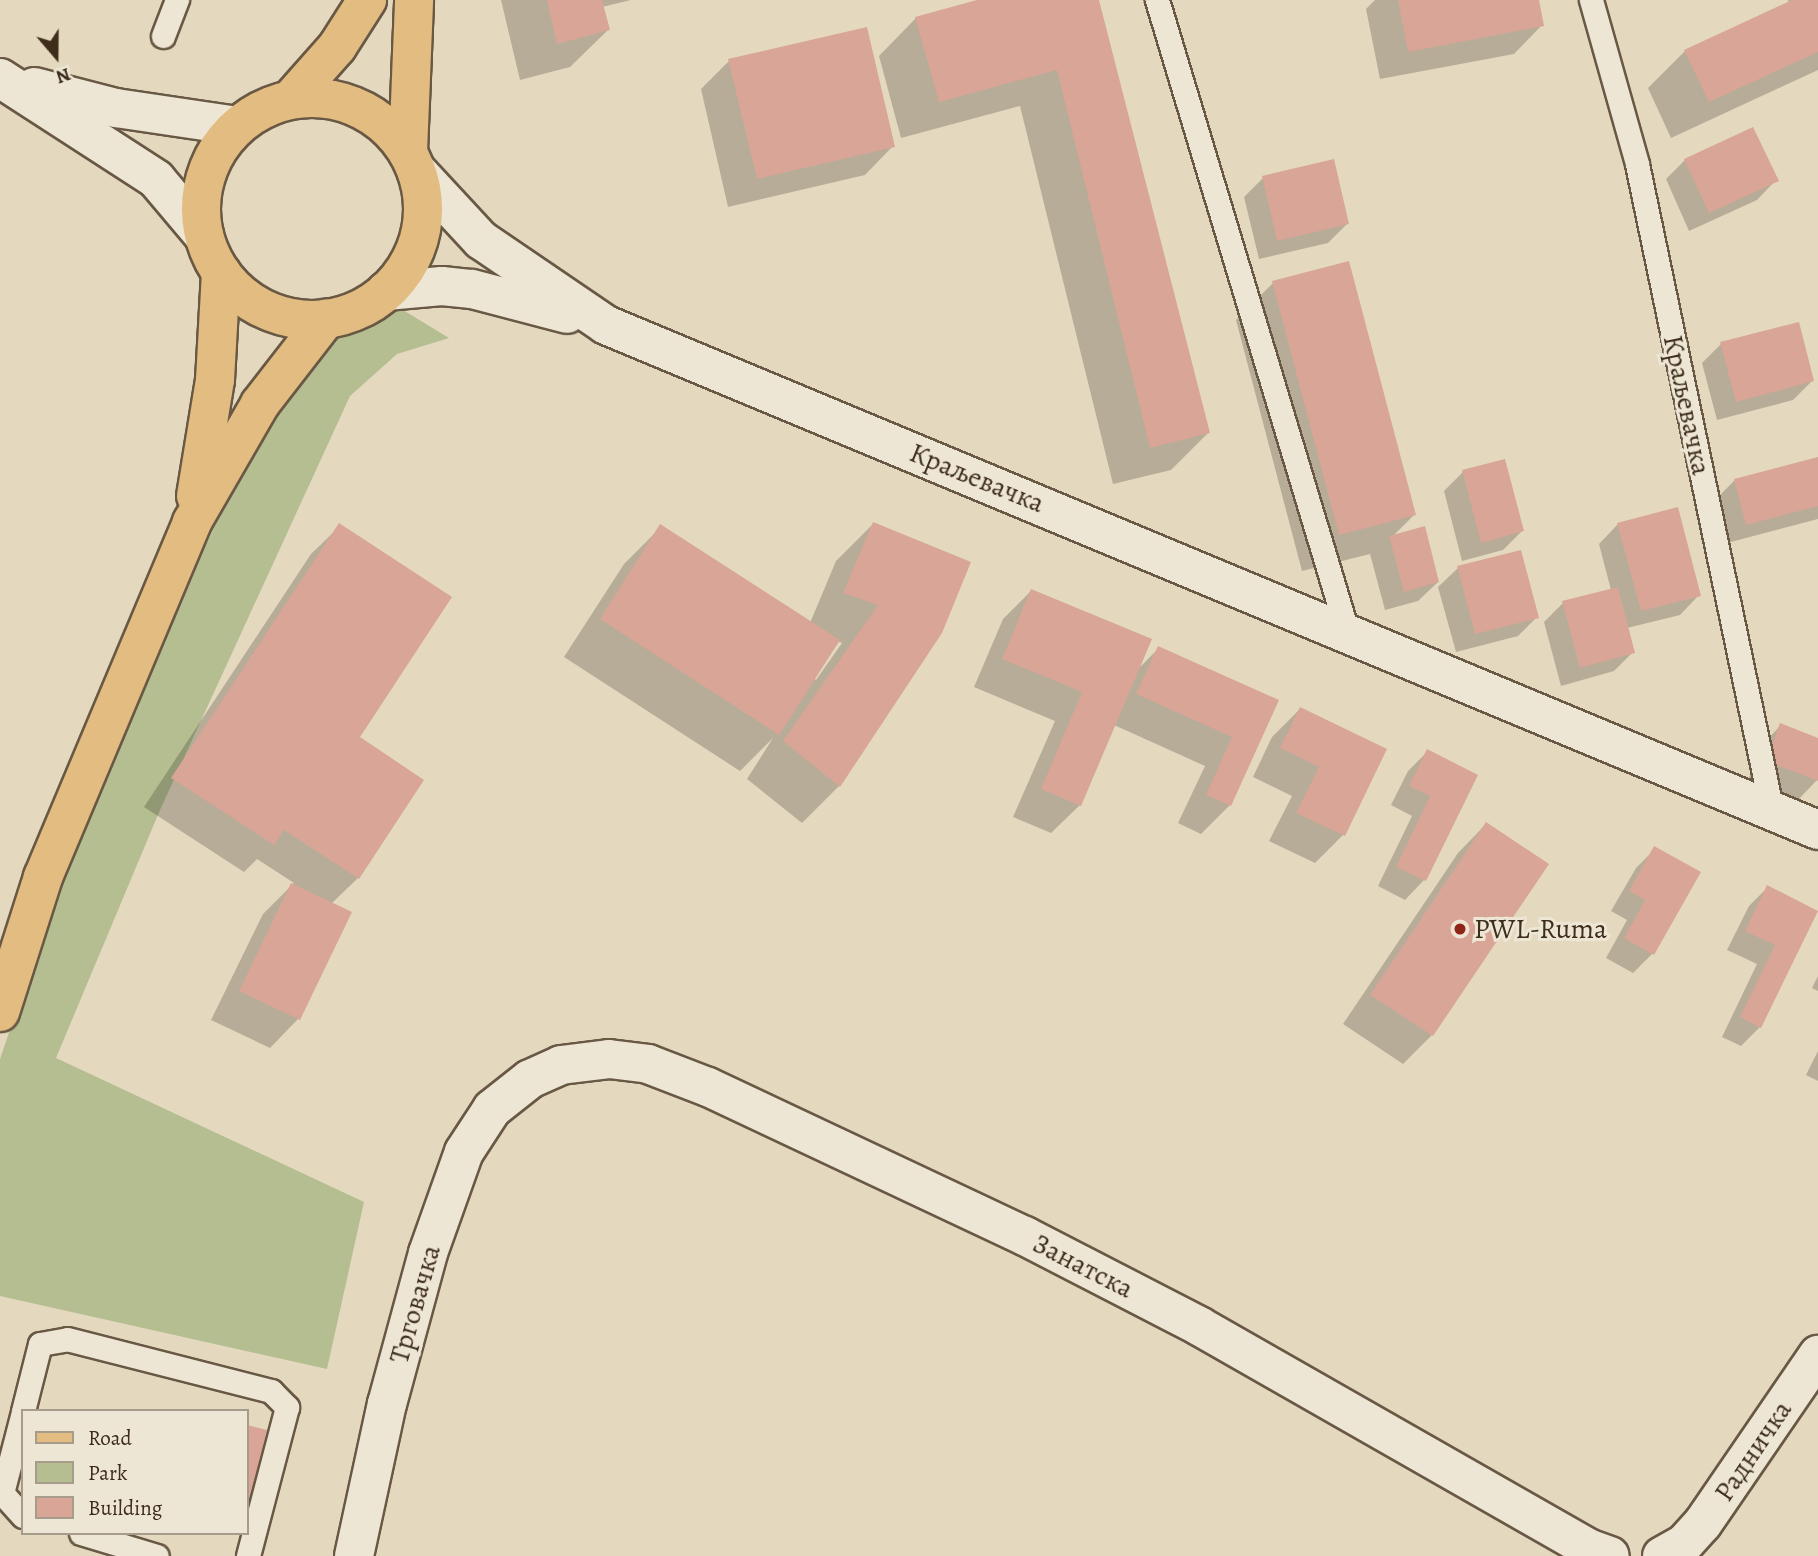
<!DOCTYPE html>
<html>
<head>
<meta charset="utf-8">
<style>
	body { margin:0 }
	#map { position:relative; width:1818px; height:1556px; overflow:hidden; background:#e4d8bf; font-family:Alegreya,serif }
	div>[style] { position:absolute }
	.green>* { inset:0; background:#b5be91 }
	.shadow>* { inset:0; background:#0003 }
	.building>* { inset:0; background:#d8a597 }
	.roads { filter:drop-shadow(2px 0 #685844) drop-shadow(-2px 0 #685844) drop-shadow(0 2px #685844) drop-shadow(0 -2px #685844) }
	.service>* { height:23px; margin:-11.5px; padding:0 11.5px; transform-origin:11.5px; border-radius:11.5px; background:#ede6d5 }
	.minor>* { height:38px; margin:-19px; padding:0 19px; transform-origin:19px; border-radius:19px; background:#ede6d5 }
	.secondary>* { height:38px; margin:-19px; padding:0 19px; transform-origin:19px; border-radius:19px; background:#ede6d5 }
	.primary>* { height:38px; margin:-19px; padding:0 19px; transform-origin:19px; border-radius:19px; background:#e2bc80 }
	.primary>.ring { margin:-19px; padding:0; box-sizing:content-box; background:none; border:38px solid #e2bc80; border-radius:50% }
	.dots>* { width:19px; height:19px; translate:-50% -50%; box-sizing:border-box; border:4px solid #ede6d5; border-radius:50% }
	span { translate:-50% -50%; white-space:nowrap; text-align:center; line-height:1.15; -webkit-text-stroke:6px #ede6d5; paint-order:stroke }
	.street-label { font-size:28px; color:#3e2d1b }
	.poi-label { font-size:28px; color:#3e2d1b }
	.left { translate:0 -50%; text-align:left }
	.legend { position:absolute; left:21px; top:1409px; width:228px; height:126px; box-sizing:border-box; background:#ede6d5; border:2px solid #a79c8b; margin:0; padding:9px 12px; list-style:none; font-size:21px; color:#3e2d1b }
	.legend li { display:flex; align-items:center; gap:14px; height:35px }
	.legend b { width:35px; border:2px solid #a79c8b }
	.north { position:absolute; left:21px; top:21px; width:70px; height:70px; -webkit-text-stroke:5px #ede6d5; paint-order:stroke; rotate:160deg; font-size:19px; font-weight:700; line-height:28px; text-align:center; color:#3e2d1b }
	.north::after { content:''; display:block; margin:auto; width:24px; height:32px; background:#3e2d1b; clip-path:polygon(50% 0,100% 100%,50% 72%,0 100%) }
</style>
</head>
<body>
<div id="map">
	<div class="green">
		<div style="clip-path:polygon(398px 307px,449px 338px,397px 354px,350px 396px,160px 810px,56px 1058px,364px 1202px,327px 1369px,0 1296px,0 1059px,78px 829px,247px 454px,325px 341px)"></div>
	</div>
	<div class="shadow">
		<div style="clip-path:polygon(501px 0,631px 0,602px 7px,608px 30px,570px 67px,520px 80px)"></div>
		<div style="clip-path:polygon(983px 0,1095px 0,1208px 433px,1171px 470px,1113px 484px,1020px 106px,901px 138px,879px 56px,916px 18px)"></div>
		<div style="clip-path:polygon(1375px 0,1537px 0,1542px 25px,1514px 54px,1380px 79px,1366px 9px)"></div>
		<div style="clip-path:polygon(1788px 0,1818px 0,1818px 70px,1671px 138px,1648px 88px,1685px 51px,1789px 3px)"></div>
		<div style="clip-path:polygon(729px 61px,893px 146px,865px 175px,728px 207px,701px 89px)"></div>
		<div style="clip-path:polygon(1685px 160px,1776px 180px,1757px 200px,1689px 231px,1666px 179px)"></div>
		<div style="clip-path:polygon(1263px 178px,1347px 224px,1328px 243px,1259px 259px,1244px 197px)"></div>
		<div style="clip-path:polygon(1273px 283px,1414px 515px,1393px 536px,1438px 582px,1418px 601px,1385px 610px,1370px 554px,1302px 571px,1236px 320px)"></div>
		<div style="clip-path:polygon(1721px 344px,1812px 381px,1793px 400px,1717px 420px,1702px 363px)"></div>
		<div style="clip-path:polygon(1818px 459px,1818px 519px,1727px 543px,1715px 500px,1734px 481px)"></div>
		<div style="clip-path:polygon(1463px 472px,1522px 531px,1503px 550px,1462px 561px,1444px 491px)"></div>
		<div style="clip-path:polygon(evenodd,873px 524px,969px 562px,839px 786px,802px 823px,747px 779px,773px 738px,740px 771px,564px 657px,624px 564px,661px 527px,810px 623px,836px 561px,873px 524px,837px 641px,842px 643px,816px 680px,814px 678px,837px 641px)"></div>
		<div style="clip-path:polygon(1618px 524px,1699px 595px,1680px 615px,1627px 628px,1633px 652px,1614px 671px,1561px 686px,1544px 622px,1563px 603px,1611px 590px,1599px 544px)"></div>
		<div style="clip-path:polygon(340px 526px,358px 738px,358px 878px,331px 904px,350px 913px,298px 1019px,270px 1048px,211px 1020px,263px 914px,294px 883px,257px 859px,244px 872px,144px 807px,311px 554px)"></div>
		<div style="clip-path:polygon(1458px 568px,1537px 617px,1518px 636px,1456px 652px,1438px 587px)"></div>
		<div style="clip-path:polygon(1031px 591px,1137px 670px,1159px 648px,1277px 701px,1230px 805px,1201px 834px,1178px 823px,1205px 766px,1114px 725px,1080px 805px,1051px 833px,1013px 817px,1055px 721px,974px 687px,1003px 619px)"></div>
		<div style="clip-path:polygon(1300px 709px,1343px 835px,1315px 863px,1269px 841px,1292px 796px,1253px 777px,1272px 737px)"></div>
		<div style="clip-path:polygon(1781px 725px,1818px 740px,1818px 779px,1798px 800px,1748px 780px,1762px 745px)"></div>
		<div style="clip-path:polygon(1427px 752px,1476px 776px,1424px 880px,1405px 900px,1378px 886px,1412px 816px,1391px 805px,1408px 771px)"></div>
		<div style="clip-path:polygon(1486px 824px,1547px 865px,1432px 1035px,1403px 1064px,1343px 1024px,1458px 853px)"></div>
		<div style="clip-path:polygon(1655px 849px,1652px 954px,1633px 973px,1606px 958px,1627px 920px,1611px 911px,1636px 868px)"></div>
		<div style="clip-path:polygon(1768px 887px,1816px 911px,1760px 1027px,1741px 1046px,1722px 1037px,1757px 964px,1727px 950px,1749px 906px)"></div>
		<div style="clip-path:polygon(1818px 976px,1818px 991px,1812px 988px)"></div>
		<div style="clip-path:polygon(1818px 1051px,1818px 1081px,1806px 1075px)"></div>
	</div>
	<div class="building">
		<div style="clip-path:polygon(547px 0,602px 0,610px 30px,557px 44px)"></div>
		<div style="clip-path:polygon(977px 0,1099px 0,1210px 433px,1150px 448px,1057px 70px,939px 102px,915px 17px)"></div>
		<div style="clip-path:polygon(1398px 0,1539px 0,1544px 26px,1408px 52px)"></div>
		<div style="clip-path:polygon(1792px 0,1818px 0,1818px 52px,1709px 102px,1684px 50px)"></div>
		<div style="clip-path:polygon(867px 27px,895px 147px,757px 179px,728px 59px)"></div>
		<div style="clip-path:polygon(1753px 127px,1779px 181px,1709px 213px,1684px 159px)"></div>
		<div style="clip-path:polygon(1334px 159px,1349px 224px,1277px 241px,1262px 176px)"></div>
		<div style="clip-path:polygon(1349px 261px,1416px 515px,1339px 535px,1272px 281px)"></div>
		<div style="clip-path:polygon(1799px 322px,1814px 381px,1736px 402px,1720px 342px)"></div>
		<div style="clip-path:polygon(1818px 457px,1818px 506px,1746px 525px,1734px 479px)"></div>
		<div style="clip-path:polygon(1505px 459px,1524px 531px,1481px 543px,1462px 470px)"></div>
		<div style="clip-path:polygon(1678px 507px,1701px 596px,1641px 611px,1617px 523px)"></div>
		<div style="clip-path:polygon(873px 522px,971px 562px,942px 633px,840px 787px,783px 741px,878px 605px,843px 593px)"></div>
		<div style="clip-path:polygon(339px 523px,452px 597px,360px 737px,424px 780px,359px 879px,284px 830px,274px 845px,171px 778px)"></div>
		<div style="clip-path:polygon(660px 524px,840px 640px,779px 735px,600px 619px)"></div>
		<div style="clip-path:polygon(1425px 526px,1439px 582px,1404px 592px,1389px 536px)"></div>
		<div style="clip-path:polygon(1521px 550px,1539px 618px,1475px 634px,1457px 566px)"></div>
		<div style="clip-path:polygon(1618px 587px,1635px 653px,1580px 668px,1562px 601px)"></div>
		<div style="clip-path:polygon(1031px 589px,1152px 639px,1081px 806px,1041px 789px,1082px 692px,1002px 659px)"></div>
		<div style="clip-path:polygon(1158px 646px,1279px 700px,1231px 806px,1206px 795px,1232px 737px,1136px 694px)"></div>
		<div style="clip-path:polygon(1300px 707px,1387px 749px,1345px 836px,1296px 813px,1319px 767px,1280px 748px)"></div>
		<div style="clip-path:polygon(1780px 723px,1818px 738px,1818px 781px,1766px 761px)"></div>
		<div style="clip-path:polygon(1427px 749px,1478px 775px,1426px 881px,1396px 867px,1430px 796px,1409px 786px)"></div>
		<div style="clip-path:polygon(1486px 822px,1549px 864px,1433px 1036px,1370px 995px)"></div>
		<div style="clip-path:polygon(1654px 846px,1701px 872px,1654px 955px,1624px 938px,1645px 900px,1629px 891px)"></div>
		<div style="clip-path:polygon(291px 883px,352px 912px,300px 1020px,239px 991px)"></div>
		<div style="clip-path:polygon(1767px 885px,1818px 911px,1761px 1028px,1740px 1017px,1775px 945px,1745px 931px)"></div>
		<div style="clip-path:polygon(247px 1425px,267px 1430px,250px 1500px,247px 1499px)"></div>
	</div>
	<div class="roads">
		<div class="service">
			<div style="left:1157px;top:0;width:659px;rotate:73.24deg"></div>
			<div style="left:1591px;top:0;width:170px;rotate:74.3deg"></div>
			<div style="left:1637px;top:164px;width:662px;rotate:78.23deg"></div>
			<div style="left:163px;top:36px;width:39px;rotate:-69deg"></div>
			<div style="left:23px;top:1411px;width:69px;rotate:-75.8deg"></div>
			<div style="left:40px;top:1344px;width:27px;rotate:-10deg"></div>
			<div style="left:67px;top:1339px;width:211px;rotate:14.3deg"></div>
			<div style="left:271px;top:1391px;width:23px;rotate:45deg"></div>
			<div style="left:287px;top:1407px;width:154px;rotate:104.7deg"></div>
			<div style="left:23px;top:1412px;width:84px;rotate:104.5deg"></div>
			<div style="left:2px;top:1493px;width:31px;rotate:48deg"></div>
			<div style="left:81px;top:1533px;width:79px;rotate:16.8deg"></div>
		</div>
		<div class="minor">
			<div style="left:354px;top:1556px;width:156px;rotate:-77.8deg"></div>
			<div style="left:387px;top:1404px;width:156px;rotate:-74.8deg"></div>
			<div style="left:428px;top:1253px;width:107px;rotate:-70.4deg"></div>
			<div style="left:464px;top:1152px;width:51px;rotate:-56.9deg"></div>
			<div style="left:492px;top:1109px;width:48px;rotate:-38.3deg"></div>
			<div style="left:530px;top:1079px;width:34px;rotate:-24deg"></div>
			<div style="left:561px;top:1065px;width:48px;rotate:-7.1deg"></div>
			<div style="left:609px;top:1059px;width:39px;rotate:7deg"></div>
			<div style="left:648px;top:1064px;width:64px;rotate:21deg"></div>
			<div style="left:708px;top:1087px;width:350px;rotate:25.2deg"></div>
			<div style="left:1025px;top:1236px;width:196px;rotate:27.3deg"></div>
			<div style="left:1199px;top:1326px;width:448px;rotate:29.7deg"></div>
			<div style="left:1588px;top:1548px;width:23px;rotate:20deg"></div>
			<div style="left:1662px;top:1556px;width:25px;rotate:-29deg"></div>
			<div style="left:1684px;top:1544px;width:28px;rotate:-48deg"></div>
			<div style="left:1703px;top:1523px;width:204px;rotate:-55.6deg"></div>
		</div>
		<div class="secondary">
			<div style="left:0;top:78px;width:186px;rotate:32.9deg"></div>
			<div style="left:156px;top:179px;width:75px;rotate:49.9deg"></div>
			<div style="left:34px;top:87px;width:85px;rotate:14.4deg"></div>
			<div style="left:116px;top:108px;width:123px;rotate:8.4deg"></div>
			<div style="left:417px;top:171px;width:94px;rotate:47.2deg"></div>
			<div style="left:481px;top:240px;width:151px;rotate:34.2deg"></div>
			<div style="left:606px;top:325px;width:1313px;rotate:22.62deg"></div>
			<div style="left:386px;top:291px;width:56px;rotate:-5.1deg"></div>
			<div style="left:442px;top:286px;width:30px;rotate:6deg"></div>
			<div style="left:472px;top:289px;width:98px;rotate:14.7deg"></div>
		</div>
		<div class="primary">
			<div class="ring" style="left:201px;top:98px;width:184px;height:184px"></div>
			<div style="left:290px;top:100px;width:71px;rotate:-48.4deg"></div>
			<div style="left:337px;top:47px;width:56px;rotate:-57.4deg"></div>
			<div style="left:408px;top:152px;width:152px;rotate:-87.7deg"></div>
			<div style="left:196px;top:496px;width:118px;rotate:-80.7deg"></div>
			<div style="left:215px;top:380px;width:108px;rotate:-86.8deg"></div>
			<div style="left:0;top:1012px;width:142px;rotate:-72.3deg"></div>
			<div style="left:43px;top:877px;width:385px;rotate:-67.2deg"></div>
			<div style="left:192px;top:522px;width:136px;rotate:-60deg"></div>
			<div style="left:260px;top:404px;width:108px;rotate:-52.2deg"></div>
		</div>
	</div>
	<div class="dots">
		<div style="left:1460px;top:929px;background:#8f2418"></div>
	</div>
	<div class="street-label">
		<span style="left:1687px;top:405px;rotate:78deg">Краљевачка</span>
		<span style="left:977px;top:478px;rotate:22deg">Краљевачка</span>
		<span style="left:1083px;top:1266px;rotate:27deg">Занатска</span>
		<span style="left:415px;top:1304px;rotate:-74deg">Трговачка</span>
		<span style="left:1753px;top:1451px;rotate:-56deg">Радничка</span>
	</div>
	<div class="poi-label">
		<span class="left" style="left:1474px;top:929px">PWL-Ruma</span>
	</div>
	<ul class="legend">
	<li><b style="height:9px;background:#e2bc80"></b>Road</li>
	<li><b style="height:19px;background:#b5be91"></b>Park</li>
	<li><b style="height:19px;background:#d8a597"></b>Building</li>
	</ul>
	<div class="north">N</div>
</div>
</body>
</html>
